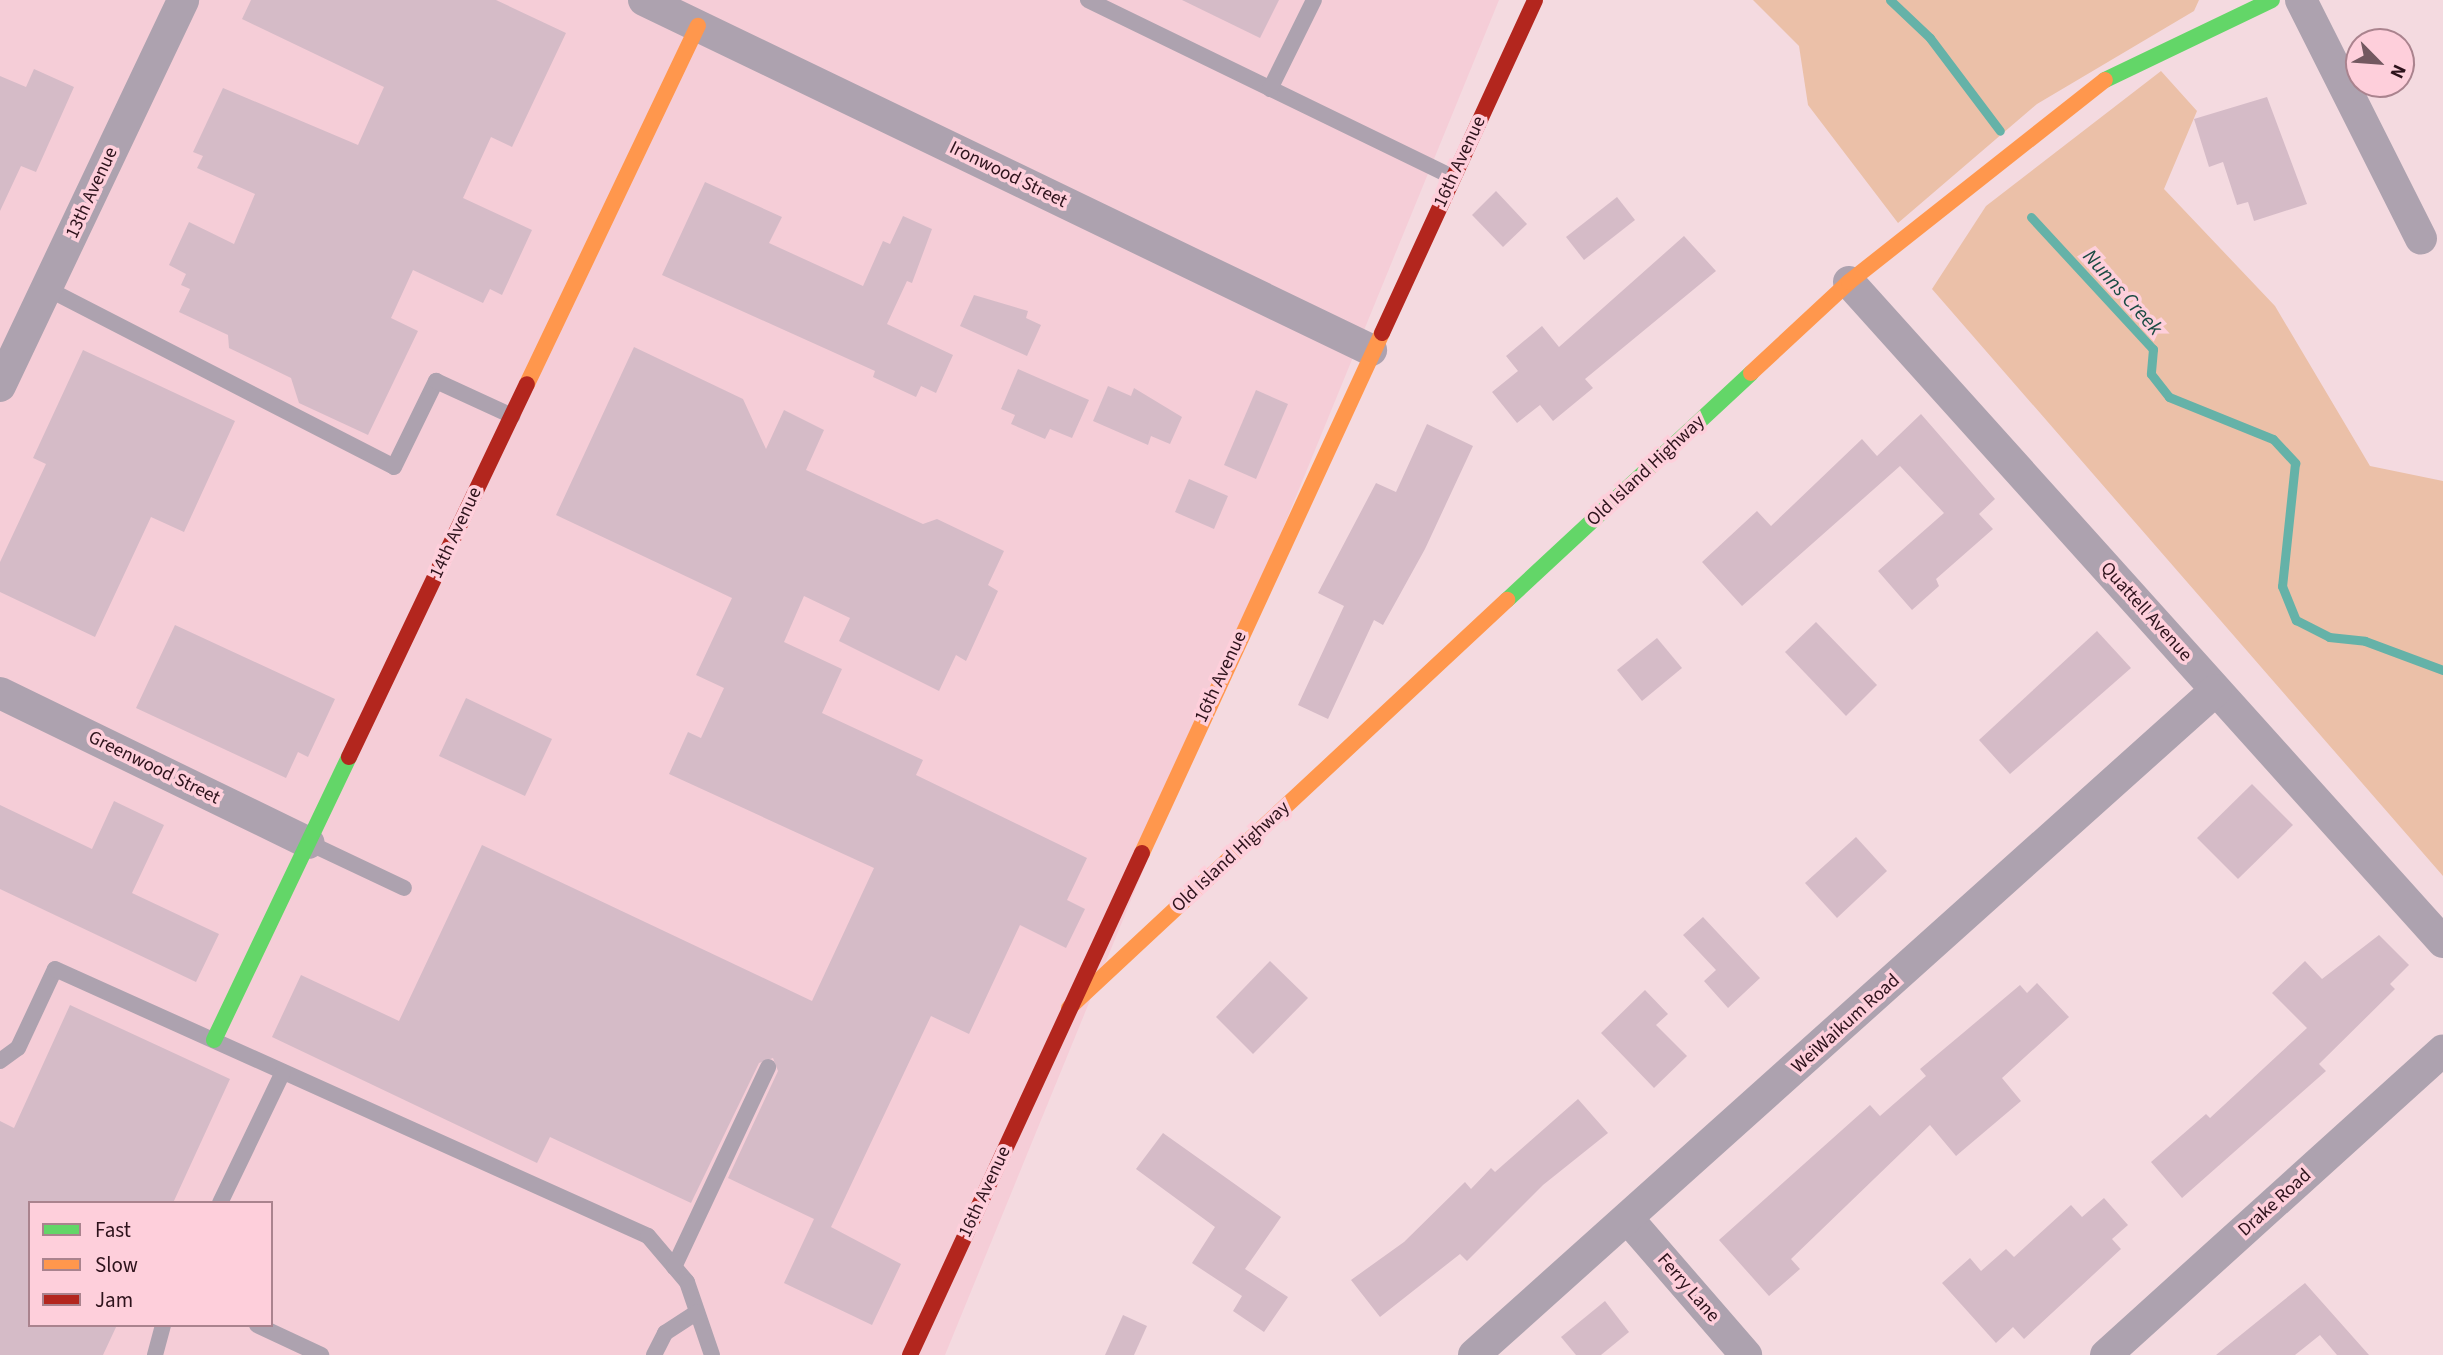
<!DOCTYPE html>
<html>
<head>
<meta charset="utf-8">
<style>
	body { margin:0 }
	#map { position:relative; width:2443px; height:1355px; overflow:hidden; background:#f4dae0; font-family:"Source Sans 3",sans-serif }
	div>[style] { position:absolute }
	.built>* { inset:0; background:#f5cdd7 }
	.green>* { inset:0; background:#ebc0a8 }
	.stream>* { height:9px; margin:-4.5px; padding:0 4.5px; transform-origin:4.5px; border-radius:4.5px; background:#65b2a8 }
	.building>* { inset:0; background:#d5bbc7 }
	.lane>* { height:16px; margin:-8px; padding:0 8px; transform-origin:8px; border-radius:8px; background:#ada2af }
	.street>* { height:32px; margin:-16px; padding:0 16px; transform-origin:16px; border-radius:16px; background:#ada2af }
	.fast>* { height:16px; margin:-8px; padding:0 8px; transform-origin:8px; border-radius:8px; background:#63d668 }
	.slow>* { height:16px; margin:-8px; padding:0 8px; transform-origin:8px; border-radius:8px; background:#ff974d }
	.jam>* { height:16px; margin:-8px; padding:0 8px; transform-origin:8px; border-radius:8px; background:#b3261e }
	span { translate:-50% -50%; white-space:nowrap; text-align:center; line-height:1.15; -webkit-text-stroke:7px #fecfdb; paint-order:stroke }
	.street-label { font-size:19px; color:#2d121b }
	.water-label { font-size:21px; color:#1a4b43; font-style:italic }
	.legend { position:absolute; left:28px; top:1201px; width:245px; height:126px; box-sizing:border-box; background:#fecfdb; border:2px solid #aa838e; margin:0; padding:9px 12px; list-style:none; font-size:21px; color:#2d121b }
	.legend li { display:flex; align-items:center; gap:14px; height:35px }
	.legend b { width:35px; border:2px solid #aa838e }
	.north { position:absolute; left:2345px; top:28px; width:70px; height:70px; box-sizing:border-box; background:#fecfdb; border:2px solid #aa838e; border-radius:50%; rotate:115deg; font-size:19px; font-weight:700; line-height:28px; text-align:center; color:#2d121b }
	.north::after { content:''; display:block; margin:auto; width:24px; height:32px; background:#735860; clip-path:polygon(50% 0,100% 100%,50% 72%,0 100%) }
</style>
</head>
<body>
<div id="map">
	<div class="built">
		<div style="clip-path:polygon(evenodd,0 0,1499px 0,945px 1355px,0 1355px,0 0,30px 1203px,271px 1203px,271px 1325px,30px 1325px,30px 1203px)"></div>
	</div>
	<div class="green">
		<div style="clip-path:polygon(1753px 0,2199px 0,2194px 11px,2037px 104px,1898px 223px,1808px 105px,1799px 46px)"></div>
		<div style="clip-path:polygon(2161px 71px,2197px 111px,2164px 189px,2275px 306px,2370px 466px,2443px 481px,2443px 876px,1932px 289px,1986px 206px)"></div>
	</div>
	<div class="stream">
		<div style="left:1890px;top:0;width:55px;rotate:43.5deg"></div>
		<div style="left:1930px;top:38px;width:116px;rotate:53deg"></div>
		<div style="left:2031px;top:217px;width:180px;rotate:47.3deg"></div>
		<div style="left:2153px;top:349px;width:25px;rotate:95deg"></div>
		<div style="left:2151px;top:374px;width:29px;rotate:52deg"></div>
		<div style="left:2169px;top:397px;width:112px;rotate:22deg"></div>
		<div style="left:2273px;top:439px;width:33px;rotate:47deg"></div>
		<div style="left:2295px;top:463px;width:124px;rotate:96deg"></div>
		<div style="left:2282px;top:586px;width:37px;rotate:68deg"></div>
		<div style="left:2296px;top:620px;width:37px;rotate:27deg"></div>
		<div style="left:2329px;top:637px;width:36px;rotate:6deg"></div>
		<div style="left:2365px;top:641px;width:83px;rotate:20.4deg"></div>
	</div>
	<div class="building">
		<div style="clip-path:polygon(251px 0,496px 0,566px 33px,512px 147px,491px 137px,463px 198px,532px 230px,502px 295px,490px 289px,483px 303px,413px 270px,391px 318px,418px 331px,368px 435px,299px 403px,291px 378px,229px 348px,228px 335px,179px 312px,190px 289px,181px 285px,186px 274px,169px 265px,189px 222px,234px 244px,255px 194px,197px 168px,203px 156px,193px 152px,223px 88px,358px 145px,384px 87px,242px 19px)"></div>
		<div style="clip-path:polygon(1182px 0,1279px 0,1260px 38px)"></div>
		<div style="clip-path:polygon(34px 69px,74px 87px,36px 172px,21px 166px,0 211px,0 76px,26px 87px)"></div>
		<div style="clip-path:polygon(2267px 97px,2307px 204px,2254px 221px,2248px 202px,2237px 205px,2223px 162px,2209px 167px,2194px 119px)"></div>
		<div style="clip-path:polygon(705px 182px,782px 217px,769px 243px,863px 286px,883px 241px,890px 244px,903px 216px,932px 229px,912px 283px,907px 281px,887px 324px,953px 355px,936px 393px,921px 386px,916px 397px,873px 377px,875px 371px,662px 275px)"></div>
		<div style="clip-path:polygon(1496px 191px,1527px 224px,1503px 247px,1472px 215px)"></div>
		<div style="clip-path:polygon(1617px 197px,1635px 220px,1584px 260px,1566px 237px)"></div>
		<div style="clip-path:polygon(1684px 236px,1716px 271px,1585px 379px,1593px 388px,1553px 421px,1540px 405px,1517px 423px,1492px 392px,1518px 371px,1506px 356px,1542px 326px,1559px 347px)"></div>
		<div style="clip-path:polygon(974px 295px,1028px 311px,1026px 318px,1041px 325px,1027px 356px,960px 326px)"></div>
		<div style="clip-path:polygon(634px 347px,743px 399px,766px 449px,784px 410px,824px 430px,806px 470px,923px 524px,937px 519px,1004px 551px,988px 585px,998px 591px,966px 661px,956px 655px,939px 691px,839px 641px,850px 618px,804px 596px,784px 642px,842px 669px,822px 713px,923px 760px,916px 775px,1087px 858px,1067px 900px,1085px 909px,1066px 948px,1020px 925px,969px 1034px,931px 1016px,831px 1227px,901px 1264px,872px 1325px,784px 1283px,814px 1219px,728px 1178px,778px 1071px,773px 1058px,759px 1063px,691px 1203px,550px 1137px,537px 1163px,272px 1037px,301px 975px,399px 1021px,482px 845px,812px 1001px,874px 868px,669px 774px,688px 732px,701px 738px,724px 688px,696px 675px,732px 598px,556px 515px)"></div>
		<div style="clip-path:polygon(83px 350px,235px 421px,184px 532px,151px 517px,95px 637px,0 592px,0 562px,46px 464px,33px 458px)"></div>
		<div style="clip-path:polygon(1018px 369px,1089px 400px,1072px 438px,1050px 429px,1045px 439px,1011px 424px,1015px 415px,1001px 409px)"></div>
		<div style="clip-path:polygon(1108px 386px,1131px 396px,1134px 388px,1182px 417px,1170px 444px,1151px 436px,1148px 445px,1093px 421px)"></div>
		<div style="clip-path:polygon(1256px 390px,1288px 404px,1256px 479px,1224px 465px)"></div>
		<div style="clip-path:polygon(1921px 414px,1995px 499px,1979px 514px,1993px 529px,1936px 579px,1939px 586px,1912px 610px,1878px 571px,1944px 513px,1900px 466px,1742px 606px,1702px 562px,1757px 511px,1771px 526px,1862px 439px,1877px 456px)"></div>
		<div style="clip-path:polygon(1427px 424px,1473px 446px,1425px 549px,1383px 625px,1374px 620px,1328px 719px,1298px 705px,1344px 606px,1318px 593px,1376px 483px,1396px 492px)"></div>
		<div style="clip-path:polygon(1189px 479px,1228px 496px,1214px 529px,1175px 512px)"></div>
		<div style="clip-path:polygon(1816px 622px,1877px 685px,1846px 716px,1785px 652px)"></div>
		<div style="clip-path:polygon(175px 625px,335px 699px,308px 757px,298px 752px,286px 778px,136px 708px)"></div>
		<div style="clip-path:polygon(2097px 631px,2131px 668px,2010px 774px,1979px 740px)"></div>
		<div style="clip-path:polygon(1657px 638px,1682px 668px,1642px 701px,1617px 670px)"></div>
		<div style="clip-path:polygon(466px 698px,552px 739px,525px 796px,439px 756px)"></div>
		<div style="clip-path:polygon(2252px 784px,2293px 825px,2238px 879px,2197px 838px)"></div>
		<div style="clip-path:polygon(114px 801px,164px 825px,132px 893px,219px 934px,196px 982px,0 889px,0 805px,92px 849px)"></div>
		<div style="clip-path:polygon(1856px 837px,1887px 871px,1837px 918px,1805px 883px)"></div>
		<div style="clip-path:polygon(1703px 917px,1760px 978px,1728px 1008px,1704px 981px,1716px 970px,1683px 935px)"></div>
		<div style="clip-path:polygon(2379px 935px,2409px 965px,2390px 984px,2395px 989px,2319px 1064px,2326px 1071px,2182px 1198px,2151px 1162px,2206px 1114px,2210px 1118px,2307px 1028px,2272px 993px,2305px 961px,2322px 979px)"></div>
		<div style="clip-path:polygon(1270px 961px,1308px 998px,1253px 1054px,1216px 1017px)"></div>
		<div style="clip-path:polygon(2037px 983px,2069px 1017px,2002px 1078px,2021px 1101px,1956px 1156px,1930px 1125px,1791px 1259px,1800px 1269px,1769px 1296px,1719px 1240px,1870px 1105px,1880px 1116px,1926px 1076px,1920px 1069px,1963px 1033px,2020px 985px,2027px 993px)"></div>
		<div style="clip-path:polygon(1645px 990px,1668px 1014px,1656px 1025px,1687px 1056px,1654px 1088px,1601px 1033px)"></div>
		<div style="clip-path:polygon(70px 1005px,230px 1079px,173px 1203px,30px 1203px,30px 1325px,117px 1325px,103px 1355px,0 1355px,0 1121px,14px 1128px)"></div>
		<div style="clip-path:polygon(1578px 1099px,1608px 1133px,1543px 1185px,1467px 1261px,1460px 1254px,1380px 1317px,1351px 1280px,1404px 1242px,1465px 1182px,1471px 1189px,1491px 1168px,1495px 1172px)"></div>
		<div style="clip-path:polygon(1163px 1133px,1281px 1217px,1245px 1269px,1288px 1297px,1264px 1332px,1233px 1311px,1242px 1296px,1192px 1263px,1215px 1227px,1136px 1169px)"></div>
		<div style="clip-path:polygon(2104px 1198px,2128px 1225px,2112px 1239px,2121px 1249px,2024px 1339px,2013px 1327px,1996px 1343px,1942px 1283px,1970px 1258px,1981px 1271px,2006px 1249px,2014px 1257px,2071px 1205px,2082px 1217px)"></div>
		<div style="clip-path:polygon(2305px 1283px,2369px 1355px,2337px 1355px,2320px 1335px,2295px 1355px,2216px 1355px)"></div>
		<div style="clip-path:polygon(1605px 1301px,1629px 1332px,1601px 1355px,1576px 1355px,1561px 1337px)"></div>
		<div style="clip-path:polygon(1123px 1315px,1147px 1326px,1134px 1355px,1105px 1355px)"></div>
	</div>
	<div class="lane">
		<div style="left:1088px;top:0;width:406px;rotate:25.9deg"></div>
		<div style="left:1270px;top:89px;width:99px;rotate:-63.7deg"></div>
		<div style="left:46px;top:288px;width:391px;rotate:27.2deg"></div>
		<div style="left:394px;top:467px;width:96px;rotate:-64deg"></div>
		<div style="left:436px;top:381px;width:84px;rotate:24.7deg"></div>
		<div style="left:309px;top:843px;width:105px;rotate:25.3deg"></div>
		<div style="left:0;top:1061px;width:22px;rotate:-36deg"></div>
		<div style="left:18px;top:1048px;width:87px;rotate:-64.9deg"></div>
		<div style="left:55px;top:969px;width:650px;rotate:24.24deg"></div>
		<div style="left:648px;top:1236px;width:60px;rotate:49.7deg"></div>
		<div style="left:687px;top:1282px;width:77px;rotate:71.1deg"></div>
		<div style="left:220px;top:1203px;width:145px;rotate:-64.3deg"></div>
		<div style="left:674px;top:1267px;width:221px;rotate:-64.8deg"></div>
		<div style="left:257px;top:1325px;width:71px;rotate:25.1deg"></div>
		<div style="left:155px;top:1355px;width:31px;rotate:-75deg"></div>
		<div style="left:654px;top:1355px;width:25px;rotate:-63deg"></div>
		<div style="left:665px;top:1333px;width:38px;rotate:-33deg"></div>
	</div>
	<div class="street">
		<div style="left:644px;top:0;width:807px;rotate:25.71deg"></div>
		<div style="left:2301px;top:0;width:267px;rotate:63.3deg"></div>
		<div style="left:1849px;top:282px;width:888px;rotate:48.01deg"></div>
		<div style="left:0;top:386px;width:427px;rotate:-64.6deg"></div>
		<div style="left:0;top:693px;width:343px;rotate:25.9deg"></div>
		<div style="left:1629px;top:1220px;width:179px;rotate:49.1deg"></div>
		<div style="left:1474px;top:1355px;width:996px;rotate:-41.87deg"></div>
		<div style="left:2106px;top:1355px;width:454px;rotate:-42.1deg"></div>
	</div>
	<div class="fast">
		<div style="left:2105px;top:80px;width:185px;rotate:-25.6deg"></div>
		<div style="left:1507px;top:600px;width:333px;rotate:-42.9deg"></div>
		<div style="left:214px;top:1040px;width:314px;rotate:-64.5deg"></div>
	</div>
	<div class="slow">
		<div style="left:1751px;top:373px;width:134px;rotate:-42.9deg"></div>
		<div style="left:1849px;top:282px;width:326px;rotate:-38.3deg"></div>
		<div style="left:527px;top:384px;width:397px;rotate:-64.5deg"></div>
		<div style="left:1142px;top:853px;width:573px;rotate:-65.22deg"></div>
		<div style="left:1069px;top:1008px;width:599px;rotate:-42.97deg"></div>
	</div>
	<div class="jam">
		<div style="left:1382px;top:333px;width:366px;rotate:-65.3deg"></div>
		<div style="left:349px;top:757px;width:413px;rotate:-64.5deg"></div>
		<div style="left:910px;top:1355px;width:553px;rotate:-65.2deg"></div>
	</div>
	<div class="street-label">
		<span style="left:1460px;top:162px;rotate:-65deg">16th Avenue</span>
		<span style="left:1008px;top:175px;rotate:26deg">Ironwood Street</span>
		<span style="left:92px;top:193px;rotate:-65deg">13th Avenue</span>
		<span style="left:1646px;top:471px;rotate:-43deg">Old Island Highway</span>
		<span style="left:456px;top:533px;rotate:-65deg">14th Avenue</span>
		<span style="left:2146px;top:612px;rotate:48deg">Quattell Avenue</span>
		<span style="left:1221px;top:677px;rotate:-65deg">16th Avenue</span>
		<span style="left:154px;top:768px;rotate:26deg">Greenwood Street</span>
		<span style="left:1231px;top:857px;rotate:-43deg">Old Island Highway</span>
		<span style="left:1846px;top:1024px;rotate:-42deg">WeiWaikum Road</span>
		<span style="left:985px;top:1192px;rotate:-65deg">16th Avenue</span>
		<span style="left:2275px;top:1203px;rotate:-42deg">Drake Road</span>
		<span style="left:1688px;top:1288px;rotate:49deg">Ferry Lane</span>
	</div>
	<div class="water-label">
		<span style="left:2123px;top:292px;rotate:48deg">Nunns Creek</span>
	</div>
	<ul class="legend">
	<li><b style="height:9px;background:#63d668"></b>Fast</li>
	<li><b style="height:9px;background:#ff974d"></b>Slow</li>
	<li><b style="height:9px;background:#b3261e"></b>Jam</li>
	</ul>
	<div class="north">N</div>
</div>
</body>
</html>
